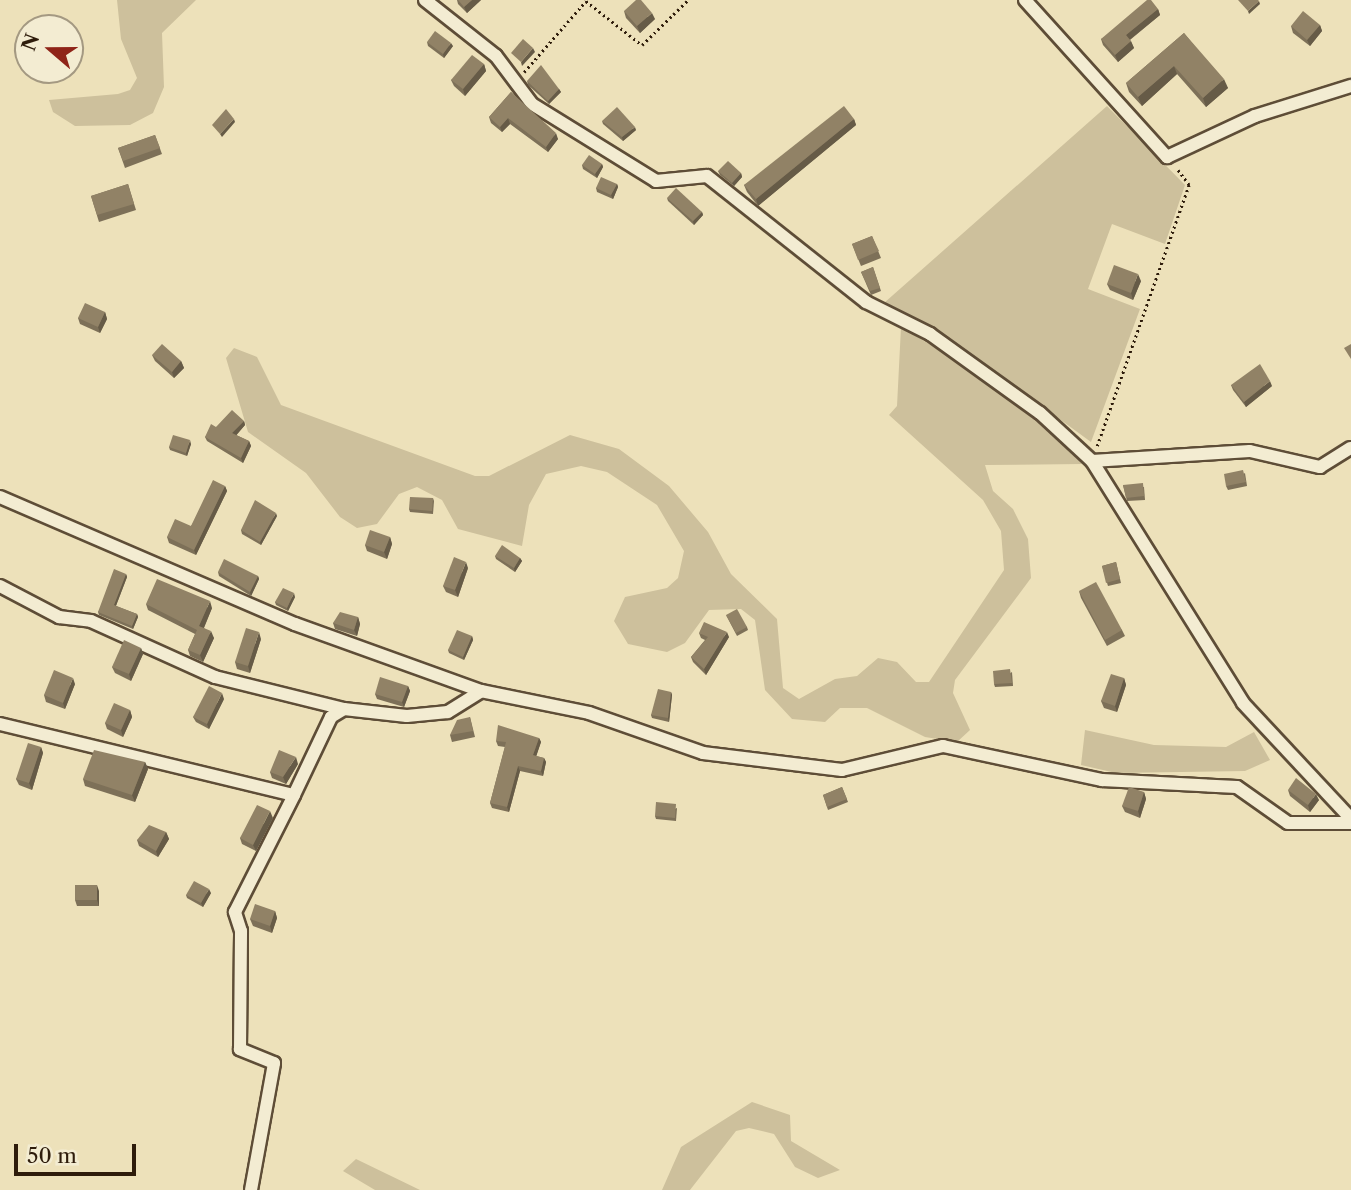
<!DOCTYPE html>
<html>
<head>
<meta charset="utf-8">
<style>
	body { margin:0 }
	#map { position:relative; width:1351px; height:1190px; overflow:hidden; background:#ede1ba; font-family:"Libre Caslon Text",serif }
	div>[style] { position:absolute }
	.green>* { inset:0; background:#cdc09c }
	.path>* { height:2.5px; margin-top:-1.25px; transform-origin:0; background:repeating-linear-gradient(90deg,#2e1c0b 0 2px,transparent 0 5.5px) }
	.roads { filter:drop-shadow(2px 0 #5e4d37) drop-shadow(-2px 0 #5e4d37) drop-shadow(0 2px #5e4d37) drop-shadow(0 -2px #5e4d37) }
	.minor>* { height:12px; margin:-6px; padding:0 6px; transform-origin:6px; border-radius:6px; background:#f3ecd2 }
	.wall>* { inset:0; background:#7d7058 }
	.shaded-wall>* { inset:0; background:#665b47 }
	.building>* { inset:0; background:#918266 }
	span { translate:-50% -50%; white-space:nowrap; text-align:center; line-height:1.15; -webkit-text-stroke:5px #f3ecd2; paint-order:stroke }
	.north { position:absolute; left:14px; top:14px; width:70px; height:70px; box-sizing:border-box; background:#f3ecd2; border:2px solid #a49982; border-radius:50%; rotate:290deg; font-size:19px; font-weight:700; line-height:28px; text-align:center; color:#2e1c0b }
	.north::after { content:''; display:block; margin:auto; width:24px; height:32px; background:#8f2418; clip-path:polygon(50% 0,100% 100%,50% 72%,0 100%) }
	.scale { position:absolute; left:14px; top:1144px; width:122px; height:32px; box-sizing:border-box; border:4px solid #2e1c0b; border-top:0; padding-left:9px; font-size:21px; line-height:24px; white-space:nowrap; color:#2e1c0b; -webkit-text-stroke:5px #f3ecd2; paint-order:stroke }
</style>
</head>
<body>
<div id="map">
	<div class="green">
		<div style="clip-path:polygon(117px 0,196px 0,162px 33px,164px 87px,153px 113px,130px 125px,75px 126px,53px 112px,49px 100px,118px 94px,130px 90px,137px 78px,121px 39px)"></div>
		<div style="clip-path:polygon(1107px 106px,1185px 185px,1165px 244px,1112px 224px,1088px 289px,1140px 309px,1091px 442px,935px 328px,884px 303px)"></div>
		<div style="clip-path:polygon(901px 327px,981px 375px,1066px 441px,1082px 464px,985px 465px,993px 491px,1013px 509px,1028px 539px,1031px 578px,955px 680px,953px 693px,970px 730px,957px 742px,925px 737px,867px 708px,840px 708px,825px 722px,792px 719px,765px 690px,755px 620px,741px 609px,709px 610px,685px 643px,667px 652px,628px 644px,614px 621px,625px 597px,667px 588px,678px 578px,684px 551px,657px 505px,607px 472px,581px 466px,546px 474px,529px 505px,522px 546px,458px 529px,442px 500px,417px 487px,399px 494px,377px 524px,357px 528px,340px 517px,306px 473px,248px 432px,226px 358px,234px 348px,257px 357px,281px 405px,475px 476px,489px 476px,570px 435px,619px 449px,669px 486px,708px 532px,731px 574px,777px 619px,783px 688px,799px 699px,835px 679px,857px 676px,878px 658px,897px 662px,916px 682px,929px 682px,1004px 570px,1001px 531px,983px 500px,889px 415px,897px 406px)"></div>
		<div style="clip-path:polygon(1085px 730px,1154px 745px,1226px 747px,1254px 732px,1270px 760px,1245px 771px,1116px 773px,1081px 765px)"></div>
		<div style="clip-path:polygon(752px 1102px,790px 1115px,791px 1141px,840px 1170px,818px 1178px,795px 1167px,774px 1134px,749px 1128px,736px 1131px,690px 1190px,662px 1190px,681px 1147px)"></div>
		<div style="clip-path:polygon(356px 1159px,420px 1190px,375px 1190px,343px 1171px)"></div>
	</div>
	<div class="path">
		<div style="left:524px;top:72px;width:94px;rotate:-48.9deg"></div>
		<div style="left:586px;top:1px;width:71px;rotate:38.2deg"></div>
		<div style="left:642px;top:45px;width:64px;rotate:-44.4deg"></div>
		<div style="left:1097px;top:446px;width:277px;rotate:-70.6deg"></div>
		<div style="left:1189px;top:185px;width:21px;rotate:-127deg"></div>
	</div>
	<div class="roads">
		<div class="minor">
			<div style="left:425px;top:0;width:90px;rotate:38.3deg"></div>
			<div style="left:496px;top:56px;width:60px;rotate:53.1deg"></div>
			<div style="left:532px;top:104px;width:146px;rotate:31.8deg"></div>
			<div style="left:656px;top:181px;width:51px;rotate:-5.6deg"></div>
			<div style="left:707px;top:176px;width:203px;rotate:38.4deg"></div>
			<div style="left:866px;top:302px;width:72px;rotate:26.6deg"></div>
			<div style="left:930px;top:334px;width:135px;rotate:35.7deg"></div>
			<div style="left:1040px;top:413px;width:71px;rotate:42.7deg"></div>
			<div style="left:1092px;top:461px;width:285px;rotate:58deg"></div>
			<div style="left:1243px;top:703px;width:158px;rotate:47deg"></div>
			<div style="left:1025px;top:0;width:212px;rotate:47.9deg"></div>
			<div style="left:1167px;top:157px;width:97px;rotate:-25deg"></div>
			<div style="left:1255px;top:116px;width:101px;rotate:-17.4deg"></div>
			<div style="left:1092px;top:461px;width:158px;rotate:-3.6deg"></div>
			<div style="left:1250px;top:451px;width:72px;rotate:12.9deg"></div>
			<div style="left:1320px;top:467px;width:36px;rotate:-32deg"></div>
			<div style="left:0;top:497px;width:321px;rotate:23.3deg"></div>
			<div style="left:295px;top:624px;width:198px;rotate:19.8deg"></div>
			<div style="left:481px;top:691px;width:110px;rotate:11.5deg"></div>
			<div style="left:589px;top:713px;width:121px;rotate:19.3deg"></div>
			<div style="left:703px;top:753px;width:140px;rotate:7deg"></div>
			<div style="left:842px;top:770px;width:104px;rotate:-13.4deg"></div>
			<div style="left:943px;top:746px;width:163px;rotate:12.1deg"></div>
			<div style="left:1102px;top:780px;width:135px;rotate:3deg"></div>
			<div style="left:1237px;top:787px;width:62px;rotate:35.2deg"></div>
			<div style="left:1288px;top:823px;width:63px"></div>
			<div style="left:0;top:586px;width:67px;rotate:27.7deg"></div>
			<div style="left:59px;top:617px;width:32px;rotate:7deg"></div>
			<div style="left:91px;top:621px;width:136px;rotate:24.3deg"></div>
			<div style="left:215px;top:677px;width:133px;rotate:13.9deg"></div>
			<div style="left:0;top:724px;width:302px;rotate:13.6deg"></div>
			<div style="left:294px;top:795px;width:86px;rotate:-64.6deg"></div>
			<div style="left:331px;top:717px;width:15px;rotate:-32deg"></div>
			<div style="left:344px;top:709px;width:63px;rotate:6.3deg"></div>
			<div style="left:407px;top:716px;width:41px;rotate:-5.6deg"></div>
			<div style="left:448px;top:712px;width:39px;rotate:-32deg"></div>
			<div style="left:251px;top:1190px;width:129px;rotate:-79.7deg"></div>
			<div style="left:274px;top:1063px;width:37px;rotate:-158deg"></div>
			<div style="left:240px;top:1049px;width:118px;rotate:-89.5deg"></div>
			<div style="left:241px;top:931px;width:20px;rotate:-108deg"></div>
			<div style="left:235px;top:912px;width:131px;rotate:-63.2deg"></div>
		</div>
	</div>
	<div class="wall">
		<div style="clip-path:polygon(457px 0,481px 0,467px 13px,458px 4px)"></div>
		<div style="clip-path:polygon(1158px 9px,1160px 15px,1130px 40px,1134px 48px,1118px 62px,1103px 45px,1101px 39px)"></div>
		<div style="clip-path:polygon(624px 11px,655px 19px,640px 33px,626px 18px)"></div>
		<div style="clip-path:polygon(1320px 25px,1322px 31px,1310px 46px,1293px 33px,1291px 26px)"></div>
		<div style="clip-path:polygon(1184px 33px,1228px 88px,1206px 107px,1177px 74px,1142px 106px,1129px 92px,1126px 83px)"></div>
		<div style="clip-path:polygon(427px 42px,453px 46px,444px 58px,428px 46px)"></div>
		<div style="clip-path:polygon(484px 64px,486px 71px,465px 96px,454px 86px,451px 80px)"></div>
		<div style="clip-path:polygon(527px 81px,559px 89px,561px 92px,549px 104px,528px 85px)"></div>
		<div style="clip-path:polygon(511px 92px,558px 139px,548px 152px,510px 124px,502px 132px,491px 123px,489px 117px)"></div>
		<div style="clip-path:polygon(854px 119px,856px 125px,758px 206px,747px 192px,744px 185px)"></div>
		<div style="clip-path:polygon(602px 121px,636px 130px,623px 141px,603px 124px)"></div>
		<div style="clip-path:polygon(155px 135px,162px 154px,125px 168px,118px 148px)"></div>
		<div style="clip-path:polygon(602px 164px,603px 167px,597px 178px,583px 169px,582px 165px)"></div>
		<div style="clip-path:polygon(718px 171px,741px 173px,742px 177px,734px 186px,720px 175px)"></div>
		<div style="clip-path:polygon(128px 184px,136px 210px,99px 222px,91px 196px)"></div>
		<div style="clip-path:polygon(617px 184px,618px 187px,613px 199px,597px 192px,596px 188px)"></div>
		<div style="clip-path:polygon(667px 198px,702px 212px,703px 215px,694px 225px,668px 201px)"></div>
		<div style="clip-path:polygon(872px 236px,881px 258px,861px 266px,852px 244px)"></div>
		<div style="clip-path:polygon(873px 267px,881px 291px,871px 295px,861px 272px)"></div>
		<div style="clip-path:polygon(1141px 281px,1133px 300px,1110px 290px,1107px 284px)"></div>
		<div style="clip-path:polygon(105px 312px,107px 319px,100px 333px,80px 324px,78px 318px)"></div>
		<div style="clip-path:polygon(152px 355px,181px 361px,184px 368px,174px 378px,155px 361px)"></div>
		<div style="clip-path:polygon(1231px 385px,1272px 386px,1246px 407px,1233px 390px)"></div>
		<div style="clip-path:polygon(244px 421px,245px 425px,236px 435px,249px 441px,251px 446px,243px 463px,207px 441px,205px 437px,216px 427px)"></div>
		<div style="clip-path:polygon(191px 444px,187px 456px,170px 450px,169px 447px)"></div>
		<div style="clip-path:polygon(1245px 473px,1247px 486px,1228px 490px,1226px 486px)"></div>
		<div style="clip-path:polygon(1123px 485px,1144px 487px,1145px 500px,1127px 501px)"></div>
		<div style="clip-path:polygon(225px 486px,227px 491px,196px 555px,169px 543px,167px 537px,191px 526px)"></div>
		<div style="clip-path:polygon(433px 498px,434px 501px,433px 514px,410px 512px,409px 509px)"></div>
		<div style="clip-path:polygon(277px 516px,261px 545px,242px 534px,241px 530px)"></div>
		<div style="clip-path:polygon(390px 537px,392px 544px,387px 559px,367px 551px,365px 545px)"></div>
		<div style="clip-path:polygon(495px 556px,520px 558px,522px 561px,515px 572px,496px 559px)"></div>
		<div style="clip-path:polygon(1116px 562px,1121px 583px,1108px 586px,1102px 566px)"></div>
		<div style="clip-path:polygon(468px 568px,458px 597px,446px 592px,443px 586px)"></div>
		<div style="clip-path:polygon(218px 572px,258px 576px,259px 579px,251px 596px,219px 576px)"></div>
		<div style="clip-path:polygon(126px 574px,127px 577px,116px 606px,137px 614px,138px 617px,133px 629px,99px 615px,98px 612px)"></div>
		<div style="clip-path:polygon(1079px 591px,1122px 630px,1125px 636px,1107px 646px,1081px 598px)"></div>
		<div style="clip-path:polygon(295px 597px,288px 611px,276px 605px,275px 602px)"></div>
		<div style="clip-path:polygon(146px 604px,212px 608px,204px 628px,214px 638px,203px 662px,190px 656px,188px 650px,195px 634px,148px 610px)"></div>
		<div style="clip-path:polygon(726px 615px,747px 627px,748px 630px,737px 636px)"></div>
		<div style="clip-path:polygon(358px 617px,360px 624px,357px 636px,335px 629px,333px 623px)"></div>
		<div style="clip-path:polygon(699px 633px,729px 637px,706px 675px,693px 662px,691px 657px,705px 640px,701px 638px)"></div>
		<div style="clip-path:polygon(472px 636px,473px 640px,464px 660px,449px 653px,448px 650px)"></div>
		<div style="clip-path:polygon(261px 639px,250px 673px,237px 669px,235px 662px)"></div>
		<div style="clip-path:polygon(141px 648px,143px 654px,131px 681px,115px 673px,112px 667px)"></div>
		<div style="clip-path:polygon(1012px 672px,1013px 686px,995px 687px,994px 684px)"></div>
		<div style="clip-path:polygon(1124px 678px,1126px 685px,1117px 712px,1104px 708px,1101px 701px)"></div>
		<div style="clip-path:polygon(75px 684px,65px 709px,46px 702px,44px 695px)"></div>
		<div style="clip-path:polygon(408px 686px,410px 691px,404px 707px,377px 699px,375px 694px)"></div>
		<div style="clip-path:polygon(671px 692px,672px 695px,669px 722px,652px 718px,651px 715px)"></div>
		<div style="clip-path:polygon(224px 699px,209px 729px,196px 722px,193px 717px)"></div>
		<div style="clip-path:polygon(130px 710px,132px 717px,123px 737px,107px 729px,105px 723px)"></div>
		<div style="clip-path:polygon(470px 717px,475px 737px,452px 742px,450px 735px)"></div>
		<div style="clip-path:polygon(539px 738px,541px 742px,536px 756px,544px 758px,546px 762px,543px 776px,520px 771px,509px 812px,492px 808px,490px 803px,505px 747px,498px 746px,496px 741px)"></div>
		<div style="clip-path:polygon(41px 747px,43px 753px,32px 790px,19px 785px,16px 779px)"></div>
		<div style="clip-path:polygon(145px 762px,148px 769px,135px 802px,85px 786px,83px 779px)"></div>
		<div style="clip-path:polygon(298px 764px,286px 784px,272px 778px,270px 772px)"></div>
		<div style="clip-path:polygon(842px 787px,848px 802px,828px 810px,823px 795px)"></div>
		<div style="clip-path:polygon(1288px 790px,1319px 800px,1310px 812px,1290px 796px)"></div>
		<div style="clip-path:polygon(1144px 792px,1146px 799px,1140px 818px,1125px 812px,1122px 806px)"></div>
		<div style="clip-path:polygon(677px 808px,676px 821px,656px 819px,655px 816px)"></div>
		<div style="clip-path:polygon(273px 818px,256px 851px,242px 844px,240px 838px)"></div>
		<div style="clip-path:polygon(166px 832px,169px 839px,158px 857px,139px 846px,137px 840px)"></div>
		<div style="clip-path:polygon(99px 891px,99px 906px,77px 906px,75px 900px)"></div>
		<div style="clip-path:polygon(211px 893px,203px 907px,187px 898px,186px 895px)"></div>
		<div style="clip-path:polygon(275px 911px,277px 918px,272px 933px,253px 926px,250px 919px)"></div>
	</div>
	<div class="shaded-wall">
		<div style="clip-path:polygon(472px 0,481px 0,467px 13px,464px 7px)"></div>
		<div style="clip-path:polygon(1259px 1px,1260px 4px,1249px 14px,1248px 11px)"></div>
		<div style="clip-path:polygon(1158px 9px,1160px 15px,1128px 41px,1126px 35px)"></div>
		<div style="clip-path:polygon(652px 13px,655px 19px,640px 33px,637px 26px)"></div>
		<div style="clip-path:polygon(1320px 25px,1322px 31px,1310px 46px,1307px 40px)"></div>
		<div style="clip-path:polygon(1131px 41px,1134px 48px,1118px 62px,1115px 55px)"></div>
		<div style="clip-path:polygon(451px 43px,453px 46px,444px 58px,443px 54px)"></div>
		<div style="clip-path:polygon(533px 48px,535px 52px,522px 66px,521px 62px)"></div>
		<div style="clip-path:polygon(484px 64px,486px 71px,465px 96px,463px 89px)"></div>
		<div style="clip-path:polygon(1174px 66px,1177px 74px,1142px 106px,1138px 97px)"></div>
		<div style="clip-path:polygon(1224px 79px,1228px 88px,1206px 107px,1203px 98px)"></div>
		<div style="clip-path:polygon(559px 89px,561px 92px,549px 104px,548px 101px)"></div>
		<div style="clip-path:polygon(508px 118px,510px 124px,502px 132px,500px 127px)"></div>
		<div style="clip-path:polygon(234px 119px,235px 122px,222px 137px,220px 134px)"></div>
		<div style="clip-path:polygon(854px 119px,856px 125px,758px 206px,756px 199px)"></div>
		<div style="clip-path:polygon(635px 127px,636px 130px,623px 141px,622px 137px)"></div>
		<div style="clip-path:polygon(556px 133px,558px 139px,548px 152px,546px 147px)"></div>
		<div style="clip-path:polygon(602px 164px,603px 167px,597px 178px,595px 174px)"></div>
		<div style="clip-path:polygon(741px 173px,742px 177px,734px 186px,732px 183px)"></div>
		<div style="clip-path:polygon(617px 184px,618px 187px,613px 199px,611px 195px)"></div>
		<div style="clip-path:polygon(702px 212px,703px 215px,694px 225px,693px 221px)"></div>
		<div style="clip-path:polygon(1138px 274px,1141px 281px,1133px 300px,1131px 293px)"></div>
		<div style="clip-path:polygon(105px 312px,107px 319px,100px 333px,98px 327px)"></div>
		<div style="clip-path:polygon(181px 361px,184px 368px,174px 378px,172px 372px)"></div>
		<div style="clip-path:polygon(1270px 381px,1272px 386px,1246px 407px,1244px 402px)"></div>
		<div style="clip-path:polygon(244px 421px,245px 425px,234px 438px,232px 433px)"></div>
		<div style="clip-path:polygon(190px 440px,191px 444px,187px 456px,186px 453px)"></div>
		<div style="clip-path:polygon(249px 441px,251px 446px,243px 463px,241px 458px)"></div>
		<div style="clip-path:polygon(225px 486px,227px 491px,196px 555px,194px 550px)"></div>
		<div style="clip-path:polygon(276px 513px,277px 516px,261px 545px,260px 542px)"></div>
		<div style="clip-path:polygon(390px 537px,392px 544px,387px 559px,384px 552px)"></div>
		<div style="clip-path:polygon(520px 558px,522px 561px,515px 572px,514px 568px)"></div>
		<div style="clip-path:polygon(466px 562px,468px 568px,458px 597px,455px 590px)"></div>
		<div style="clip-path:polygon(126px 574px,127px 577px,115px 608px,114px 605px)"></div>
		<div style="clip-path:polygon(258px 576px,259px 579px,251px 596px,250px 592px)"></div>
		<div style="clip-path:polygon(294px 593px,295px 597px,288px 611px,287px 608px)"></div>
		<div style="clip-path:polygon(210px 601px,212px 608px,202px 632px,199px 626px)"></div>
		<div style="clip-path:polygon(137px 614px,138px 617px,133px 629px,132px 626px)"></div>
		<div style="clip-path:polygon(358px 617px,360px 624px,357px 636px,354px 630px)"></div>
		<div style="clip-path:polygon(211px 631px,214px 638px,203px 662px,200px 655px)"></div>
		<div style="clip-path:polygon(259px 632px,261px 639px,250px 673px,248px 666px)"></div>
		<div style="clip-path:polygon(727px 632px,729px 637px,706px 675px,704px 669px)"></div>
		<div style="clip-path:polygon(472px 636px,473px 640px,464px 660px,463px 657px)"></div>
		<div style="clip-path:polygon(141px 648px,143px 654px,131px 681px,129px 674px)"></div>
		<div style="clip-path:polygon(73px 678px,75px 684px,65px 709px,63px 703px)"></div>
		<div style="clip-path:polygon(1124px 678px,1126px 685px,1117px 712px,1115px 706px)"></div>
		<div style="clip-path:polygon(408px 686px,410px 691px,404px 707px,402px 702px)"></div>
		<div style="clip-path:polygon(671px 692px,672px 695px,669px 722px,668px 718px)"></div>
		<div style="clip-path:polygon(222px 693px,224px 699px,209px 729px,207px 724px)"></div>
		<div style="clip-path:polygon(130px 710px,132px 717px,123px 737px,121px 730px)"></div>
		<div style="clip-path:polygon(539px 738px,541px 742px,535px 760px,533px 755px)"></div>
		<div style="clip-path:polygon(41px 747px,43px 753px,32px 790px,29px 783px)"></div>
		<div style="clip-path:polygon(296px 757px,298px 764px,286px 784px,283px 777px)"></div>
		<div style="clip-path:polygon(544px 758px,546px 762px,543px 776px,541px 771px)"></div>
		<div style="clip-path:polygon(145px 762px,148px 769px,135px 802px,132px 795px)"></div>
		<div style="clip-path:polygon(518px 766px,520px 771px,509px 812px,507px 807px)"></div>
		<div style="clip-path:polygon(1144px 792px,1146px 799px,1140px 818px,1138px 811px)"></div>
		<div style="clip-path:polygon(1316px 794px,1319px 800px,1310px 812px,1308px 805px)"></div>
		<div style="clip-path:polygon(270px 811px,273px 818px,256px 851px,253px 845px)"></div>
		<div style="clip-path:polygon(166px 832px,169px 839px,158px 857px,156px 851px)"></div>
		<div style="clip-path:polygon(97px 885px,99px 891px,99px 906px,97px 900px)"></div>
		<div style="clip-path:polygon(209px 889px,211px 893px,203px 907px,201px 903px)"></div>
		<div style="clip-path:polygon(275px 911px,277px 918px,272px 933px,270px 926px)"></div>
	</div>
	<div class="building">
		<div style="clip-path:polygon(458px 0,472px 0,464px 7px)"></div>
		<div style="clip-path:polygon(636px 0,641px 0,652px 13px,637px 26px,624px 11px)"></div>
		<div style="clip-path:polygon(1147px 0,1151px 0,1158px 9px,1126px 35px,1131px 41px,1115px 55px,1101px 39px)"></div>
		<div style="clip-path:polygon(1238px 0,1258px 0,1259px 1px,1248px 11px)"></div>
		<div style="clip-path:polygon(1303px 11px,1320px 25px,1307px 40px,1291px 26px)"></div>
		<div style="clip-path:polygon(435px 31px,451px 43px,443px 54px,427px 42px)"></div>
		<div style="clip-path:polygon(1184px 33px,1224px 79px,1203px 98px,1174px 66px,1138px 97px,1126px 83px)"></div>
		<div style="clip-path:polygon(523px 39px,533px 48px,521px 62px,511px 53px)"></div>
		<div style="clip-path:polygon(472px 55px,484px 64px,463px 89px,451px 80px)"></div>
		<div style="clip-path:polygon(541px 65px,559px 89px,548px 101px,527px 81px)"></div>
		<div style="clip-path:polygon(511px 92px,556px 133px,546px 147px,508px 118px,500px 127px,489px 117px)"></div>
		<div style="clip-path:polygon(844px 106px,854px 119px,756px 199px,744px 185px)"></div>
		<div style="clip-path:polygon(617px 107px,635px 127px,622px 137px,602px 121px)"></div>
		<div style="clip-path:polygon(226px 109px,234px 119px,220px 134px,212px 125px)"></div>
		<div style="clip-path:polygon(155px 135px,160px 148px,123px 161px,118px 148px)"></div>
		<div style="clip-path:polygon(589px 155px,602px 164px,595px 174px,582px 165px)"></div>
		<div style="clip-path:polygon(728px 161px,741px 173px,732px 183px,718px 171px)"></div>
		<div style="clip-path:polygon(601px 177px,617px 184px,611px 195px,596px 188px)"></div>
		<div style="clip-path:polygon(128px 184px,134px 204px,97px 215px,91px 196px)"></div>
		<div style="clip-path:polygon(676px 188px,702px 212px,693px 221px,667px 198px)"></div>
		<div style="clip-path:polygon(872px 236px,879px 251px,858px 260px,852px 244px)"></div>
		<div style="clip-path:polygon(1114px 265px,1138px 274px,1131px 293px,1107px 284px)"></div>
		<div style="clip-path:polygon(873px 267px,880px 288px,870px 291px,861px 272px)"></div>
		<div style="clip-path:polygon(85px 303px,105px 312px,98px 327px,78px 318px)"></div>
		<div style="clip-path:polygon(162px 344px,181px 361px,172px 372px,152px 355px)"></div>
		<div style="clip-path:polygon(1351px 344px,1351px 359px,1344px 348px)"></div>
		<div style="clip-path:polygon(1260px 364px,1270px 381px,1244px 402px,1231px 385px)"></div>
		<div style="clip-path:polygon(232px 410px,244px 421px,232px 433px,249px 441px,241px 458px,205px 437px,211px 424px,216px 427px)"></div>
		<div style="clip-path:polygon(173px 435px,190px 440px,186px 453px,169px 447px)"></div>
		<div style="clip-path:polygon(1243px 470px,1246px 482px,1226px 486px,1224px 474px)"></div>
		<div style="clip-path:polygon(213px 480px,225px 486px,194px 550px,167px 537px,175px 519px,191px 526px)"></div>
		<div style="clip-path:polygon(1143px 483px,1144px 496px,1126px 498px,1123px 485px)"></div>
		<div style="clip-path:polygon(410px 497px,433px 498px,432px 511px,409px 509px)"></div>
		<div style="clip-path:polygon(255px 500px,276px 513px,260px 542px,241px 530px)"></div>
		<div style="clip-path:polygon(370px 530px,390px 537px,384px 552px,365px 545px)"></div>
		<div style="clip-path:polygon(502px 545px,520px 558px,514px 568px,495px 556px)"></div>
		<div style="clip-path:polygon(454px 557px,466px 562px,455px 590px,443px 586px)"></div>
		<div style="clip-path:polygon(224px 559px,258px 576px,250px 592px,218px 572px)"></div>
		<div style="clip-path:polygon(1116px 562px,1120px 579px,1106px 583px,1102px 566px)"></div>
		<div style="clip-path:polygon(114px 569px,126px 574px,114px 605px,137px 614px,132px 626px,98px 612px)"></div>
		<div style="clip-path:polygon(157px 579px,210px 601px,199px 626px,211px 631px,200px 655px,188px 650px,197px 630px,146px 604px)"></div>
		<div style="clip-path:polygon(1096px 582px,1122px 630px,1105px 640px,1079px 591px)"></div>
		<div style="clip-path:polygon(283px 588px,294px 593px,287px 608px,275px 602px)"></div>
		<div style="clip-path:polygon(737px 609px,747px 627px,736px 633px,726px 615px)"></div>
		<div style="clip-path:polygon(340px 612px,358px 617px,354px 630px,333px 623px)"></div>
		<div style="clip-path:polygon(704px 622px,727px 632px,704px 669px,691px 657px,708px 637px,699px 633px)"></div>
		<div style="clip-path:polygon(246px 628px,259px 632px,248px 666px,235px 662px)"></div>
		<div style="clip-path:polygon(457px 630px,472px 636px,463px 657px,448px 650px)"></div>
		<div style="clip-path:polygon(124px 640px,141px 648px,129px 674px,112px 667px)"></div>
		<div style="clip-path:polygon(1010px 669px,1012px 683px,994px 684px,993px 671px)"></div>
		<div style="clip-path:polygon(54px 670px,73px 678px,63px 703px,44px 695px)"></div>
		<div style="clip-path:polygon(1111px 674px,1124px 678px,1115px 706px,1101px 701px)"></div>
		<div style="clip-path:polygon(380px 677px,408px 686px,402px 702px,375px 694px)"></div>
		<div style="clip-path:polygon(209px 686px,222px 693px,207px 724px,193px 717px)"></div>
		<div style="clip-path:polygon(658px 689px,671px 692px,668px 718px,651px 715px)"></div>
		<div style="clip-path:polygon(114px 703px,130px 710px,121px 730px,105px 723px)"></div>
		<div style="clip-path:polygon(470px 717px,473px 731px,450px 735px,457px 720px)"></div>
		<div style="clip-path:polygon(498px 725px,539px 738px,533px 755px,544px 758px,541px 771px,518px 766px,507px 807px,490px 803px,506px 742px,496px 741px)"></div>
		<div style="clip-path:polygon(28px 743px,41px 747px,29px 783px,16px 779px)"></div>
		<div style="clip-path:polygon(94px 750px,145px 762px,132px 795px,83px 779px)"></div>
		<div style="clip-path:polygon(279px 750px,296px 757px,283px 777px,270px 772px)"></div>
		<div style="clip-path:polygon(1296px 778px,1316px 794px,1308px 805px,1288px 790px)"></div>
		<div style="clip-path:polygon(842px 787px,847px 799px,827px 807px,823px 795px)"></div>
		<div style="clip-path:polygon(1129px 787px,1144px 792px,1138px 811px,1122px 806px)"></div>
		<div style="clip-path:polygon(656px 802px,676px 804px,675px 818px,655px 816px)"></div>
		<div style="clip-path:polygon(257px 805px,270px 811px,253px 845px,240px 838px)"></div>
		<div style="clip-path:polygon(149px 825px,166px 832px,156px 851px,137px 840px)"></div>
		<div style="clip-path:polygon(194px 881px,209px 889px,201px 903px,186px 895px)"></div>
		<div style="clip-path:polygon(75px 885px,97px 885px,97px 900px,75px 900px)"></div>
		<div style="clip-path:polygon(255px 904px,275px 911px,270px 926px,250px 919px)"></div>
	</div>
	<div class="north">N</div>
	<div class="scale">50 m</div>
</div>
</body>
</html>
